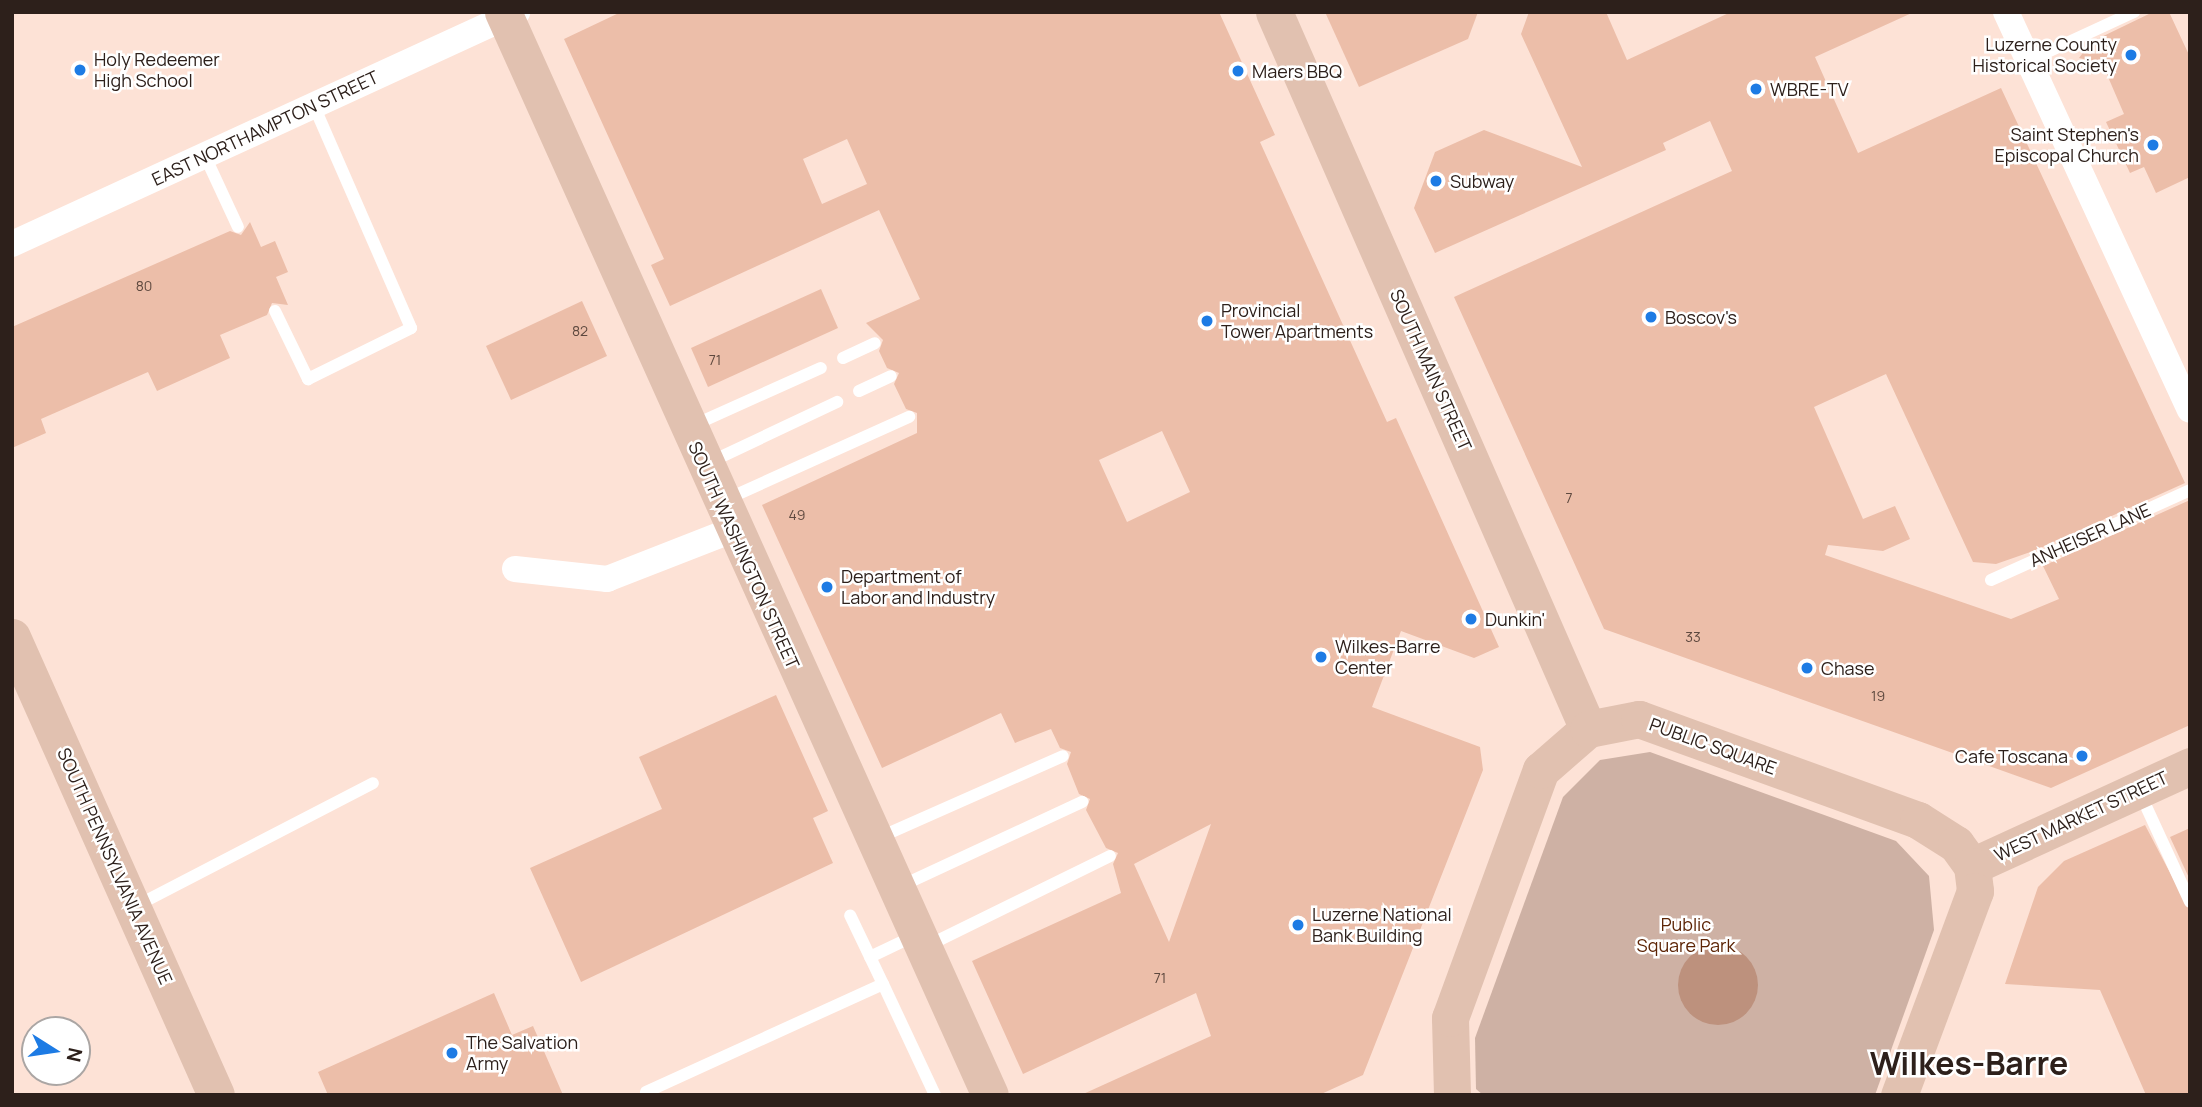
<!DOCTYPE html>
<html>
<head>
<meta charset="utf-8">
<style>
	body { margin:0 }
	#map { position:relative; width:2202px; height:1107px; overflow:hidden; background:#fde2d6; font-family:Manrope,sans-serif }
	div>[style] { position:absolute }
	.green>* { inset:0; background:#ceb1a4 }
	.water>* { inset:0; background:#bd917d }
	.round { border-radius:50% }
	.building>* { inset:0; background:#ecbea9 }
	.lane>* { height:12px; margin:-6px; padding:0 6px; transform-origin:6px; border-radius:6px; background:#fff }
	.street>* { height:26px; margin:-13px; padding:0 13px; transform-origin:13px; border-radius:13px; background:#fff }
	.secondary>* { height:37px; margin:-18.5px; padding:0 18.5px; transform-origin:18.5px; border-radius:18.5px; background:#e1c1b0 }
	.dots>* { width:19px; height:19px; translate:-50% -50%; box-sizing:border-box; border:4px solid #fff; border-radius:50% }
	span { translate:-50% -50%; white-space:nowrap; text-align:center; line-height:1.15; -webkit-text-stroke:5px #fff; paint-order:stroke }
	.number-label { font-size:14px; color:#5d483e }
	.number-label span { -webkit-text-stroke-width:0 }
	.poi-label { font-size:18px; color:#2d201b }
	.right { translate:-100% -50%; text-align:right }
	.left { translate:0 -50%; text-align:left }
	.street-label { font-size:18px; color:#2d201b }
	.park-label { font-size:18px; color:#5c2405 }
	.town-label { font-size:32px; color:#2d201b; font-weight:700 }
	.frame { position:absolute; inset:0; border:14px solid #2d201b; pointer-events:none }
	.north { position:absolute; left:21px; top:1016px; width:70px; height:70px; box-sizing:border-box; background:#fff; border:2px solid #aba6a4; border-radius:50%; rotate:102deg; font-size:19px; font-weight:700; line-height:28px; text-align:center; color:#2d201b }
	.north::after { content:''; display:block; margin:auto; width:24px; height:32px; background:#1d7be4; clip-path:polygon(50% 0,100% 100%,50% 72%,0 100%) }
</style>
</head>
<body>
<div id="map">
	<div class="green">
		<div style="clip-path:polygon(1650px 752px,1896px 841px,1929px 876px,1934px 930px,1875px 1095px,1483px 1095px,1476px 1089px,1475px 1038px,1563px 797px,1600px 760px)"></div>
	</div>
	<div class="water">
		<div class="round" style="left:1678px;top:945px;width:80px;height:80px"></div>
	</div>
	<div class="building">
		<div style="clip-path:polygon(evenodd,621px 12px,1219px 12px,1275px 135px,1260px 142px,1387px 422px,1396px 418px,1499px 647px,1474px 658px,1401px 631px,1372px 707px,1480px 747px,1483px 770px,1363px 1075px,1319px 1095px,1081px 1095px,1211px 1036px,1196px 993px,1023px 1074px,972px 961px,1121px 893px,1113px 864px,1118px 853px,1106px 848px,1086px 810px,1090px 799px,1079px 794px,1067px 764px,1071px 752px,1060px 748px,1051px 729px,1015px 743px,1001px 713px,882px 768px,762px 505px,917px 433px,917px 413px,906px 409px,894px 384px,899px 373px,887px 368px,879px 351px,883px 340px,866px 323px,920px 299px,879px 210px,670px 306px,651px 265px,664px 259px,564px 39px,621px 12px,847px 139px,867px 184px,822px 204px,803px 159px,847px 139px,621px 12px,1162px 431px,1190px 492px,1127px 522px,1099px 460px,1162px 431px,621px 12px,1211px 824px,1169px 942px,1134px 864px,1211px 824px)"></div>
		<div style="clip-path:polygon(1325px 12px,1478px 12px,1468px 39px,1359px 87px)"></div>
		<div style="clip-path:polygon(1529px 12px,1606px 12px,1627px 60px,1731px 12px,1914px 12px,1815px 57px,1858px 153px,2001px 88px,2185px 483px,2036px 550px,1996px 564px,1973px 562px,1886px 374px,1814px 407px,1863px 519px,1895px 506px,1910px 539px,1883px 551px,1828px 545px,1825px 555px,2011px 619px,2059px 599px,2043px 566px,2190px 500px,2190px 725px,2051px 788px,1604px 629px,1454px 297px,1732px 171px,1710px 121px,1663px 143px,1666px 150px,1435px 253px,1414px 208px,1435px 152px,1484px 130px,1582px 167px,1521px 34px)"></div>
		<div style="clip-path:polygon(2153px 12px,2169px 12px,2190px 57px,2190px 177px,2156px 193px,2144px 167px,2130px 173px,2106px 122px,2124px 114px,2102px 63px,2079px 58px,2091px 42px)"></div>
		<div style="clip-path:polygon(250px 222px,261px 247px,275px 241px,288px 272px,276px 277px,288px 305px,272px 303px,267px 315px,220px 335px,230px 358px,157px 391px,148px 372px,41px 419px,46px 433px,12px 448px,12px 327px,230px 231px,241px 235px)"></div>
		<div style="clip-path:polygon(821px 289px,838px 328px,708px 387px,691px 348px)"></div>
		<div style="clip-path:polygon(582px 301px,607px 356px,511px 400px,486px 346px)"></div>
		<div style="clip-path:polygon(776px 695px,828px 811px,813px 818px,833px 863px,581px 982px,530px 868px,662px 809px,639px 757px)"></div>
		<div style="clip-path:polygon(2145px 825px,2190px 911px,2190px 1095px,2146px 1095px,2100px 990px,2005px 984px,2038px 887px,2064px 861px)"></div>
		<div style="clip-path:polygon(2190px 828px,2190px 880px,2170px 837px)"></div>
		<div style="clip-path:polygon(494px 993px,512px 1035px,533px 1026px,563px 1095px,328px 1095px,318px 1072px)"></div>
	</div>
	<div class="lane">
		<div style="left:2028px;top:61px;width:117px;rotate:-24.8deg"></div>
		<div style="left:205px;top:156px;width:78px;rotate:65.1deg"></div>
		<div style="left:275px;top:311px;width:76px;rotate:64.1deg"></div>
		<div style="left:308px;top:379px;width:115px;rotate:-26.3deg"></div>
		<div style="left:411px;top:328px;width:242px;rotate:-113.6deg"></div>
		<div style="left:843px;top:358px;width:35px;rotate:-25deg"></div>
		<div style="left:859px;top:391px;width:35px;rotate:-25deg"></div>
		<div style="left:694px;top:425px;width:139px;rotate:-24.2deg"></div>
		<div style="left:708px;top:463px;width:143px;rotate:-25.3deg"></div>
		<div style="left:727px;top:499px;width:200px;rotate:-24.3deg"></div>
		<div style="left:1991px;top:580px;width:218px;rotate:-24.3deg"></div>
		<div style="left:2139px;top:791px;width:122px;rotate:65.3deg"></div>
		<div style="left:878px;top:838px;width:202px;rotate:-23.9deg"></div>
		<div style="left:901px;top:886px;width:200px;rotate:-24.9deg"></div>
		<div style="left:134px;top:907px;width:269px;rotate:-27.4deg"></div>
		<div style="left:925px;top:947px;width:206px;rotate:-26.2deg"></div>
		<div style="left:870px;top:957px;width:49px;rotate:-25.5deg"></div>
		<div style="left:883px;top:984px;width:123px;rotate:64.9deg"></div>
		<div style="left:646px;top:1092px;width:260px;rotate:-24.5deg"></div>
		<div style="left:883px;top:984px;width:76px;rotate:-115.6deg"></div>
	</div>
	<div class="street">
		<div style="left:2006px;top:12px;width:438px;rotate:65.2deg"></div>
		<div style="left:12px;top:244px;width:556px;rotate:-24.67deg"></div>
		<div style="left:515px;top:569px;width:93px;rotate:6.2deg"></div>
		<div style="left:607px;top:579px;width:135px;rotate:-21.3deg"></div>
	</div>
	<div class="secondary">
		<div style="left:503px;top:12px;width:1187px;rotate:65.79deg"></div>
		<div style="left:1274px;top:12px;width:783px;rotate:66.35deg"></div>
		<div style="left:12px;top:637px;width:501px;rotate:65.99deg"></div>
		<div style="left:1972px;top:866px;width:240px;rotate:-24.6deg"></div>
		<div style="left:1452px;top:1095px;width:77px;rotate:-91.5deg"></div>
		<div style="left:1450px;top:1018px;width:264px;rotate:-69.9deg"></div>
		<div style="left:1541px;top:770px;width:62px;rotate:-41.1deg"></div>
		<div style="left:1588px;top:729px;width:52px;rotate:-11.1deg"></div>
		<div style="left:1639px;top:719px;width:297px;rotate:19.9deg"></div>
		<div style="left:1918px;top:820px;width:45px;rotate:32.3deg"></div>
		<div style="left:1956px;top:844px;width:27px;rotate:54deg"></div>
		<div style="left:1972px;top:866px;width:25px;rotate:83deg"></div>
		<div style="left:1975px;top:891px;width:218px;rotate:110.4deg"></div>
	</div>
	<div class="dots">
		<div style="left:2131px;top:55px;background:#1d7be4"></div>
		<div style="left:80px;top:70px;background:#1d7be4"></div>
		<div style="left:1238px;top:71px;background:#1d7be4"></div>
		<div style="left:1756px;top:89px;background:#1d7be4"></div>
		<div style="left:2153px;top:145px;background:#1d7be4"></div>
		<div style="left:1436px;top:181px;background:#1d7be4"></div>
		<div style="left:1651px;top:317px;background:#1d7be4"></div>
		<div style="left:1207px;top:321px;background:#1d7be4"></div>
		<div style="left:827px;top:587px;background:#1d7be4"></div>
		<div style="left:1471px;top:619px;background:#1d7be4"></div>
		<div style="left:1321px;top:657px;background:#1d7be4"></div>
		<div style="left:1807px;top:668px;background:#1d7be4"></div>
		<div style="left:2082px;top:756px;background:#1d7be4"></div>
		<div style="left:1298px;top:925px;background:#1d7be4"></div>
		<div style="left:452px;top:1053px;background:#1d7be4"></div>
	</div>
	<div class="number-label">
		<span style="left:144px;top:286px">80</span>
		<span style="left:580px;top:331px">82</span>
		<span style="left:715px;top:360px">71</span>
		<span style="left:1569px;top:498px">7</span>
		<span style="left:797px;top:515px">49</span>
		<span style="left:1693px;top:637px">33</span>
		<span style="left:1878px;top:696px">19</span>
		<span style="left:1160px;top:978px">71</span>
	</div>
	<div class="poi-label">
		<span class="right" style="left:2117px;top:55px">Luzerne County<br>Historical Society</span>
		<span class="left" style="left:94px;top:70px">Holy Redeemer<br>High School</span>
		<span class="left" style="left:1252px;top:71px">Maers BBQ</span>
		<span class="left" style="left:1770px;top:89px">WBRE-TV</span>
		<span class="right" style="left:2139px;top:145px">Saint Stephen's<br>Episcopal Church</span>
		<span class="left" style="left:1450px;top:181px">Subway</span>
		<span class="left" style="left:1221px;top:321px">Provincial<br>Tower Apartments</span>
		<span class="left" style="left:1665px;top:317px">Boscov's</span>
		<span class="left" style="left:841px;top:587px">Department of<br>Labor and Industry</span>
		<span class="left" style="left:1485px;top:619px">Dunkin'</span>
		<span class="left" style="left:1335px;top:657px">Wilkes-Barre<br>Center</span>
		<span class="left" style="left:1821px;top:668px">Chase</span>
		<span class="right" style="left:2068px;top:756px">Cafe Toscana</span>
		<span class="left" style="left:1312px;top:925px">Luzerne National<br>Bank Building</span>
		<span class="left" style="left:466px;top:1053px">The Salvation<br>Army</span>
	</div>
	<div class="street-label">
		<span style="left:265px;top:128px;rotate:-25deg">EAST NORTHAMPTON STREET</span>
		<span style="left:1431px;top:370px;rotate:66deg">SOUTH MAIN STREET</span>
		<span style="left:2090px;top:535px;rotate:-24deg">ANHEISER LANE</span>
		<span style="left:744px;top:555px;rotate:66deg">SOUTH WASHINGTON STREET</span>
		<span style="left:1713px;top:746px;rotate:20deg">PUBLIC SQUARE</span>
		<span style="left:2081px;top:816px;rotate:-25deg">WEST MARKET STREET</span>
		<span style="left:115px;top:866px;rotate:66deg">SOUTH PENNSYLVANIA AVENUE</span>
	</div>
	<div class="park-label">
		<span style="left:1686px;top:935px">Public<br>Square Park</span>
	</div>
	<div class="town-label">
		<span style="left:1969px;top:1063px">Wilkes-Barre</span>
	</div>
	<div class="frame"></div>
	<div class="north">N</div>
</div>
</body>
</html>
